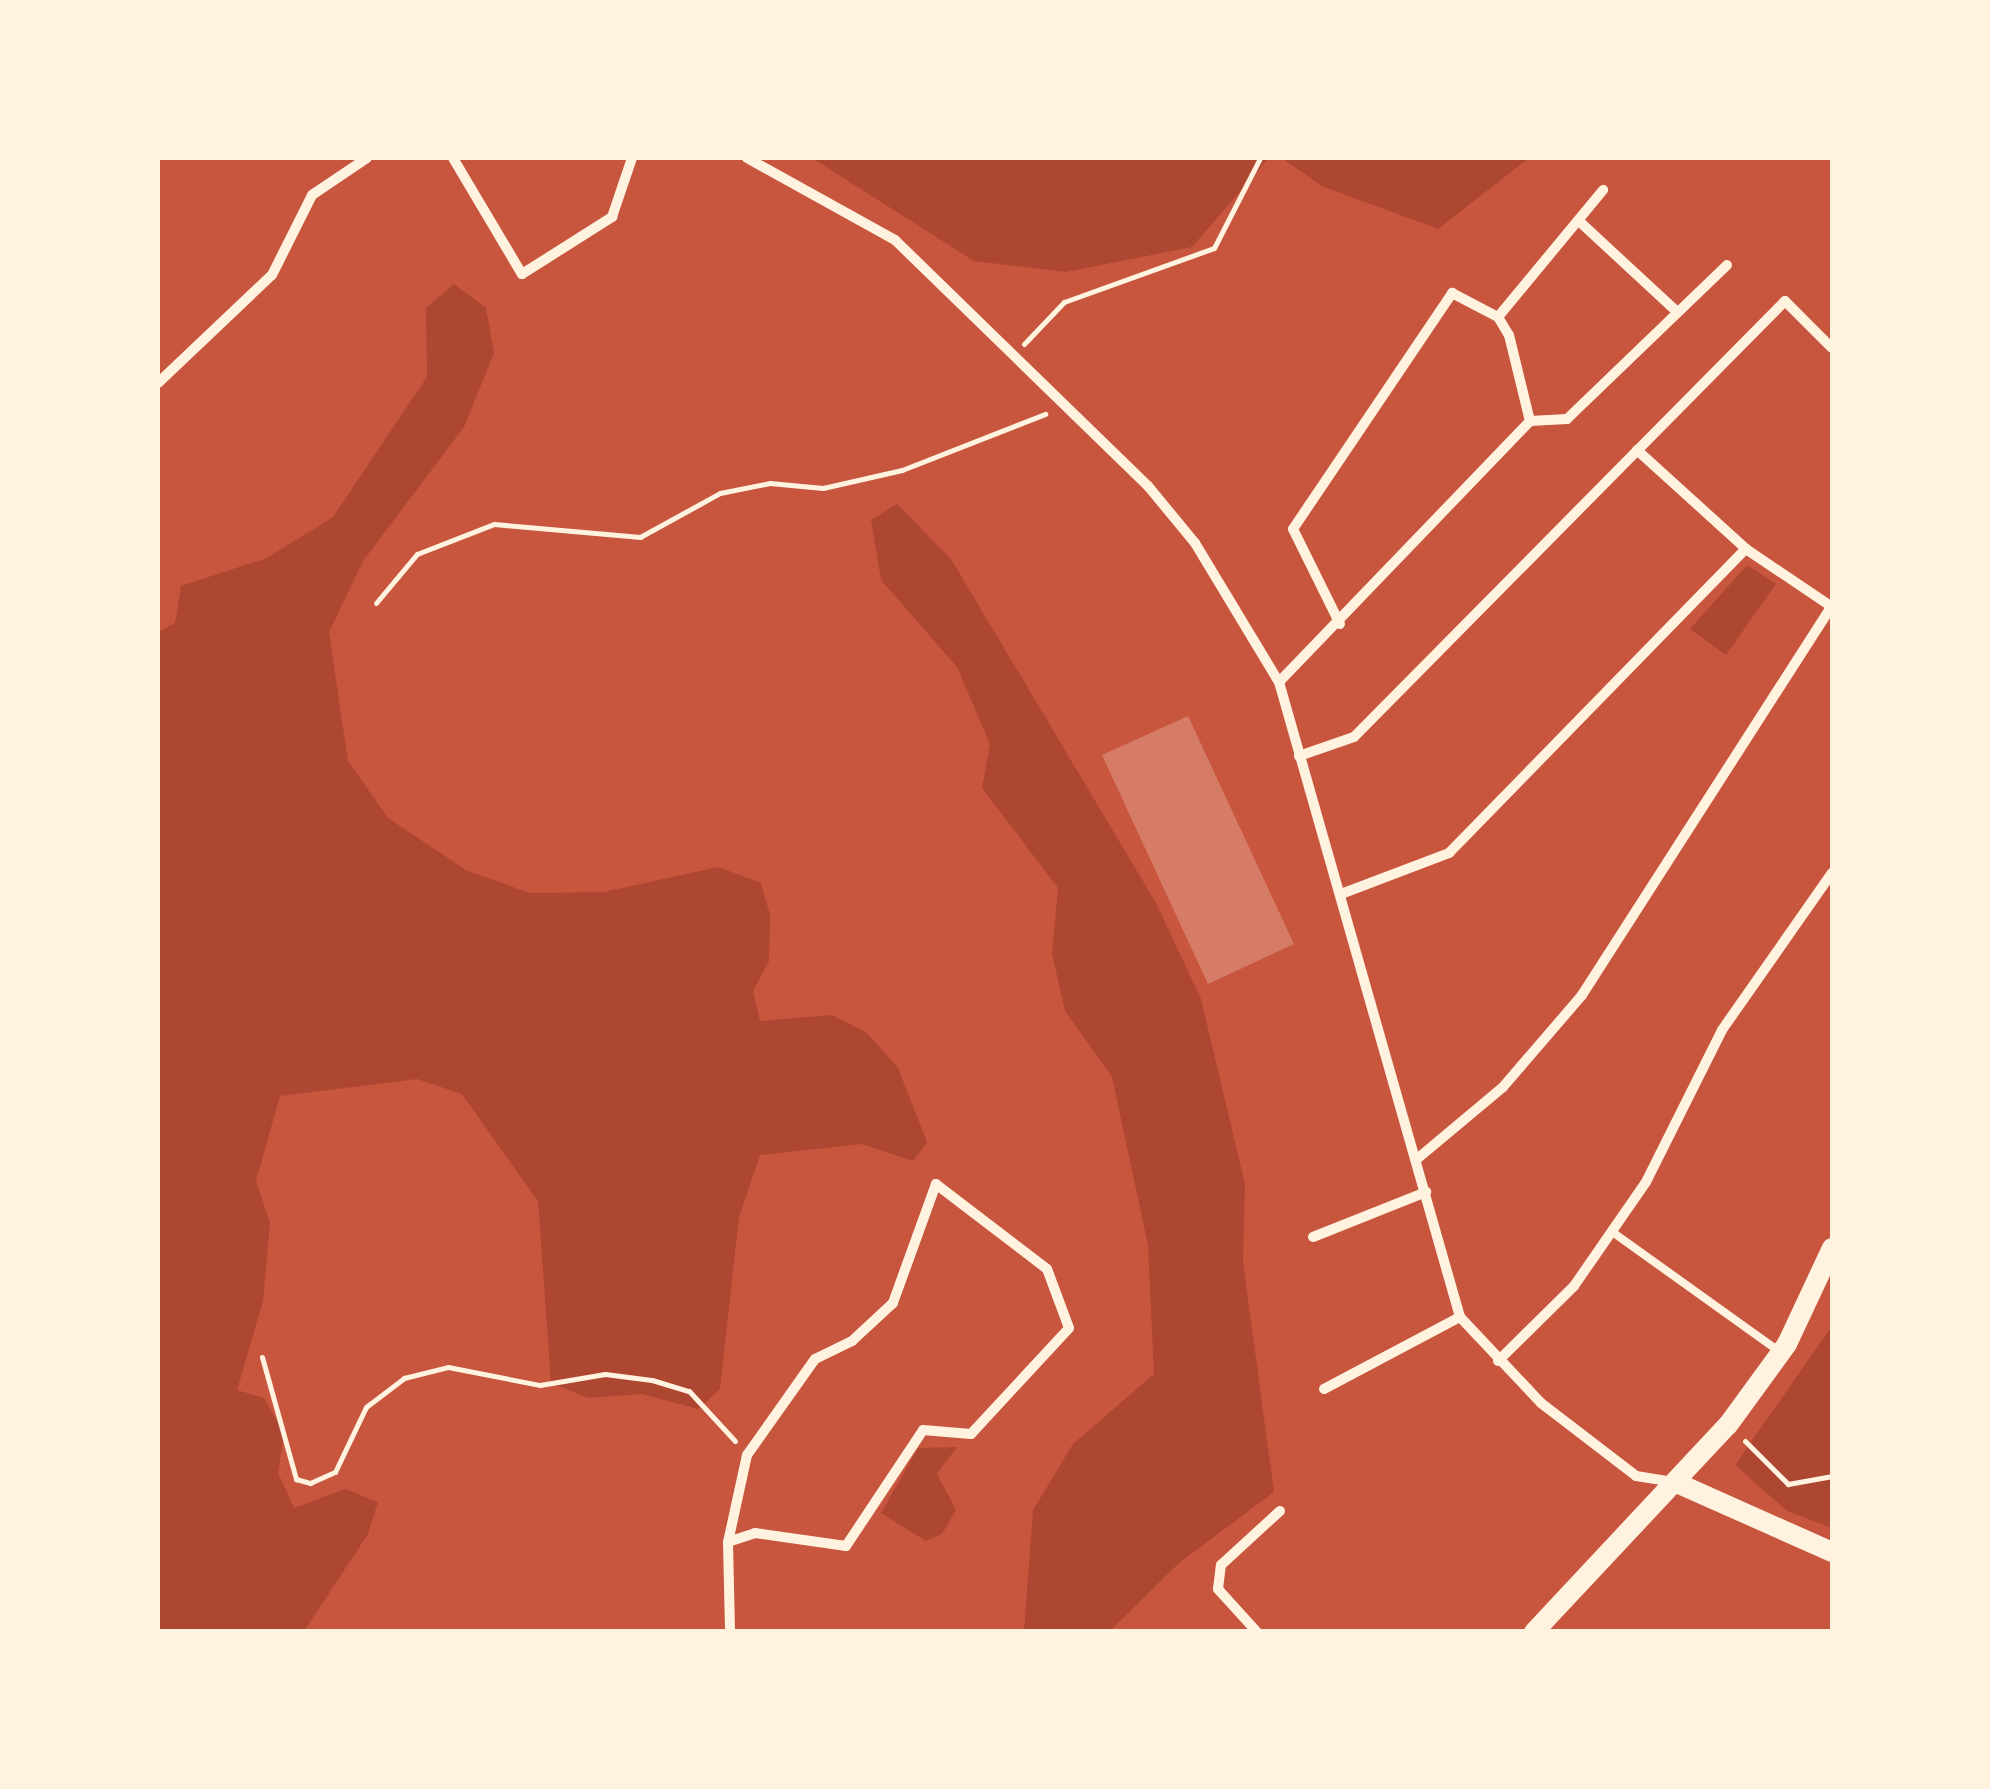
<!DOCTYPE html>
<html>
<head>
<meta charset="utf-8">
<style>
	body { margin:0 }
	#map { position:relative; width:1990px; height:1789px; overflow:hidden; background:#c8553d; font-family:"Noto Sans",sans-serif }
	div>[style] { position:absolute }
	.green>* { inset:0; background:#ae4732 }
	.building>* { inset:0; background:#d67c66 }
	.path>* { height:5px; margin:-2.5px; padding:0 2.5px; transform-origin:2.5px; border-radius:2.5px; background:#fff3e0 }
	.service>* { height:8px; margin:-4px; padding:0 4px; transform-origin:4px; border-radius:4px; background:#fff3e0 }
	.minor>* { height:10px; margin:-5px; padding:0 5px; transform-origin:5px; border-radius:5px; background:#fff3e0 }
	.secondary>* { height:20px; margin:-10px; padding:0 10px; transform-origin:10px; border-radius:10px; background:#fff3e0 }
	span { translate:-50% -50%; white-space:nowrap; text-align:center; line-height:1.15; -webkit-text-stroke:8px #fff3e0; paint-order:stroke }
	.frame { position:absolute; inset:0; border:160px solid #fff3e0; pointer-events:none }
</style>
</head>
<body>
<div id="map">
	<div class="green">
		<div style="clip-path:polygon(812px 158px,1269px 158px,1192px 247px,1066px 272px,974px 261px)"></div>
		<div style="clip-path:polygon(1282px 158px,1529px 158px,1438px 229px,1322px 186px)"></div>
		<div style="clip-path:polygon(454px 284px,486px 308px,494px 353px,464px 427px,363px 561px,329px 632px,348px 761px,388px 818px,466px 870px,529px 893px,604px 892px,718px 867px,761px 883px,770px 915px,769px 961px,753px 991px,760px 1021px,832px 1015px,867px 1033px,898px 1068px,927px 1142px,913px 1161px,862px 1144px,760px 1155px,739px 1217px,720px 1389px,698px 1409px,642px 1394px,588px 1398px,551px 1383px,538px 1201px,462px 1094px,417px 1079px,280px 1096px,256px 1181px,270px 1223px,263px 1301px,237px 1390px,264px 1398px,284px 1433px,278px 1473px,294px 1508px,345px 1489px,378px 1502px,368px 1534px,304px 1631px,158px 1632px,158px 632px,175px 623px,181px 586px,267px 558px,333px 517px,427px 377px,426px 308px)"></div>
		<div style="clip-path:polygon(897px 504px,951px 559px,1156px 903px,1201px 999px,1245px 1184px,1243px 1262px,1274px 1492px,1179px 1563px,1110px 1631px,1024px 1631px,1033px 1510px,1073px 1444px,1154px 1374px,1148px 1245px,1112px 1077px,1065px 1011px,1052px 954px,1058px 888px,982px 788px,990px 744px,957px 667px,881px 580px,871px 520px)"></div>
		<div style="clip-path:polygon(1747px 565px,1776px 584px,1726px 655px,1690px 629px)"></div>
		<div style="clip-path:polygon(1832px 1326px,1832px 1528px,1787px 1511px,1735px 1465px)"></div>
		<div style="clip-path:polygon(957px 1447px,937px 1474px,956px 1510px,942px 1534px,926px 1541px,881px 1513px,918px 1448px)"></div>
	</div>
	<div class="building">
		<div style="clip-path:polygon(1188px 716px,1294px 944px,1208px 984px,1102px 755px)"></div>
	</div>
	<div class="path">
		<div style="left:1024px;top:344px;width:58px;rotate:-46.4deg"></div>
		<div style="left:1064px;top:302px;width:159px;rotate:-19.8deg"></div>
		<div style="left:1214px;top:248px;width:101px;rotate:-62.9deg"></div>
		<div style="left:376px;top:603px;width:64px;rotate:-50.1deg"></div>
		<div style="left:417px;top:554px;width:83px;rotate:-21.3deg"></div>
		<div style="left:494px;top:524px;width:147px;rotate:5.1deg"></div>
		<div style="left:640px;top:537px;width:91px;rotate:-28.8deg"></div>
		<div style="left:720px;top:493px;width:51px;rotate:-11.3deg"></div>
		<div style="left:770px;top:483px;width:53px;rotate:5.4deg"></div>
		<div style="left:823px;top:488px;width:81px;rotate:-12.8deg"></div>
		<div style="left:902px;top:470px;width:154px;rotate:-21.4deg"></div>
		<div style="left:262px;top:1357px;width:127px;rotate:74.4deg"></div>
		<div style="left:296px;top:1479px;width:15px;rotate:16deg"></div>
		<div style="left:310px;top:1483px;width:27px;rotate:-24deg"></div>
		<div style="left:335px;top:1472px;width:72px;rotate:-64.5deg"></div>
		<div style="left:366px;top:1407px;width:48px;rotate:-37.3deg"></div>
		<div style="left:404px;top:1378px;width:45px;rotate:-14deg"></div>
		<div style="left:448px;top:1367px;width:94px;rotate:11.1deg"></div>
		<div style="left:540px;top:1385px;width:66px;rotate:-9.6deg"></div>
		<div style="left:605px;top:1374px;width:47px;rotate:7.3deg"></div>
		<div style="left:652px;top:1380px;width:39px;rotate:17deg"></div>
		<div style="left:689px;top:1391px;width:68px;rotate:47.4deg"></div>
		<div style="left:1745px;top:1441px;width:61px;rotate:45deg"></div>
		<div style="left:1788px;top:1484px;width:45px;rotate:-10.3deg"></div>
	</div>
	<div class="service">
		<div style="left:1611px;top:1231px;width:204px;rotate:35.6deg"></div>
	</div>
	<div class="minor">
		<div style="left:453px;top:158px;width:135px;rotate:59.3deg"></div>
		<div style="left:522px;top:274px;width:107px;rotate:-32.3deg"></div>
		<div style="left:612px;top:217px;width:62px;rotate:-71.3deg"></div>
		<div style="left:747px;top:158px;width:169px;rotate:29deg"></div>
		<div style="left:895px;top:240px;width:353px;rotate:44.2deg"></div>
		<div style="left:1148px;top:486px;width:74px;rotate:50.5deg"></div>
		<div style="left:1195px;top:543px;width:162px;rotate:58.9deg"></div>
		<div style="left:1279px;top:682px;width:660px;rotate:74.09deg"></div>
		<div style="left:1460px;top:1317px;width:118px;rotate:46.7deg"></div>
		<div style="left:1541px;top:1403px;width:120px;rotate:37.5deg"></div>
		<div style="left:1636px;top:1476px;width:36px;rotate:9deg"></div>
		<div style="left:1580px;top:222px;width:131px;rotate:42.8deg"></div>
		<div style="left:1498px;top:317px;width:165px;rotate:-50.4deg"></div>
		<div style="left:158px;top:383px;width:157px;rotate:-43.5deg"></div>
		<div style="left:272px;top:275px;width:89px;rotate:-63.4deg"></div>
		<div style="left:312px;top:195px;width:66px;rotate:-33.9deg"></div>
		<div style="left:1637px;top:450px;width:147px;rotate:42.2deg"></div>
		<div style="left:1340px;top:624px;width:106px;rotate:-116.3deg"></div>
		<div style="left:1293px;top:529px;width:285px;rotate:-56deg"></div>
		<div style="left:1452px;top:293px;width:52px;rotate:27.6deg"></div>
		<div style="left:1498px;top:317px;width:21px;rotate:59deg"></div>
		<div style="left:1509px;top:335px;width:89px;rotate:76.3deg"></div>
		<div style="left:1279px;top:682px;width:362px;rotate:-46.1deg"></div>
		<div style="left:1530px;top:421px;width:37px;rotate:-3deg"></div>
		<div style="left:1567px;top:419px;width:222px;rotate:-43.9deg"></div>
		<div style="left:1299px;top:756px;width:58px;rotate:-19.1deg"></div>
		<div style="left:1354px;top:737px;width:613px;rotate:-45.33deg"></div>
		<div style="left:1785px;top:301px;width:66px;rotate:45deg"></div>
		<div style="left:1341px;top:894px;width:116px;rotate:-20.8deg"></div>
		<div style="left:1449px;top:853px;width:425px;rotate:-45.7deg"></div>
		<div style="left:1746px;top:549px;width:104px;rotate:34deg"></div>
		<div style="left:1417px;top:1159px;width:112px;rotate:-39.9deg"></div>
		<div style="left:1503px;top:1087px;width:121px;rotate:-49.3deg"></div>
		<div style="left:1582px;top:995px;width:462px;rotate:-57.3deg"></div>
		<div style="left:1313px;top:1237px;width:122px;rotate:-21.7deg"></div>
		<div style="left:1498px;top:1361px;width:107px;rotate:-44.6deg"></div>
		<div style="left:1574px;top:1286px;width:126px;rotate:-55.3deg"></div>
		<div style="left:1646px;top:1182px;width:170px;rotate:-63.4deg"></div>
		<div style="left:1722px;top:1030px;width:192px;rotate:-55deg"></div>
		<div style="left:1324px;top:1389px;width:154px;rotate:-27.9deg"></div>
		<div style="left:728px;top:1542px;width:28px;rotate:-18deg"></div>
		<div style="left:755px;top:1533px;width:92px;rotate:8.1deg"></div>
		<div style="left:846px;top:1546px;width:139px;rotate:-56.4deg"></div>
		<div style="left:923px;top:1430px;width:48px;rotate:4.8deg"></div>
		<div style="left:971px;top:1434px;width:144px;rotate:-47.2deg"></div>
		<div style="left:1069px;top:1328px;width:63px;rotate:-110.4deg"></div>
		<div style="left:1047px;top:1269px;width:140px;rotate:-142.6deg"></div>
		<div style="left:936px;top:1184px;width:127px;rotate:109.9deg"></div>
		<div style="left:893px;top:1303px;width:56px;rotate:137.2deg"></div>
		<div style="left:852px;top:1341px;width:41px;rotate:154.1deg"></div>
		<div style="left:815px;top:1359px;width:118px;rotate:125.3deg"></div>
		<div style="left:747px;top:1455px;width:89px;rotate:102.3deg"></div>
		<div style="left:728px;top:1542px;width:90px;rotate:88.7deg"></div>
		<div style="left:1257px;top:1632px;width:58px;rotate:-132.2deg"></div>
		<div style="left:1218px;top:1589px;width:24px;rotate:-83deg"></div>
		<div style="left:1221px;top:1565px;width:80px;rotate:-42.5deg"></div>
	</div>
	<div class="secondary">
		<div style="left:1677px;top:1483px;width:170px;rotate:24deg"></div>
		<div style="left:1534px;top:1632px;width:284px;rotate:-46.9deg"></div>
		<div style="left:1728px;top:1425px;width:100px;rotate:-53.9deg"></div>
		<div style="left:1787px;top:1344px;width:106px;rotate:-64.9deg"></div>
	</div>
	<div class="frame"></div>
</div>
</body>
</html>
